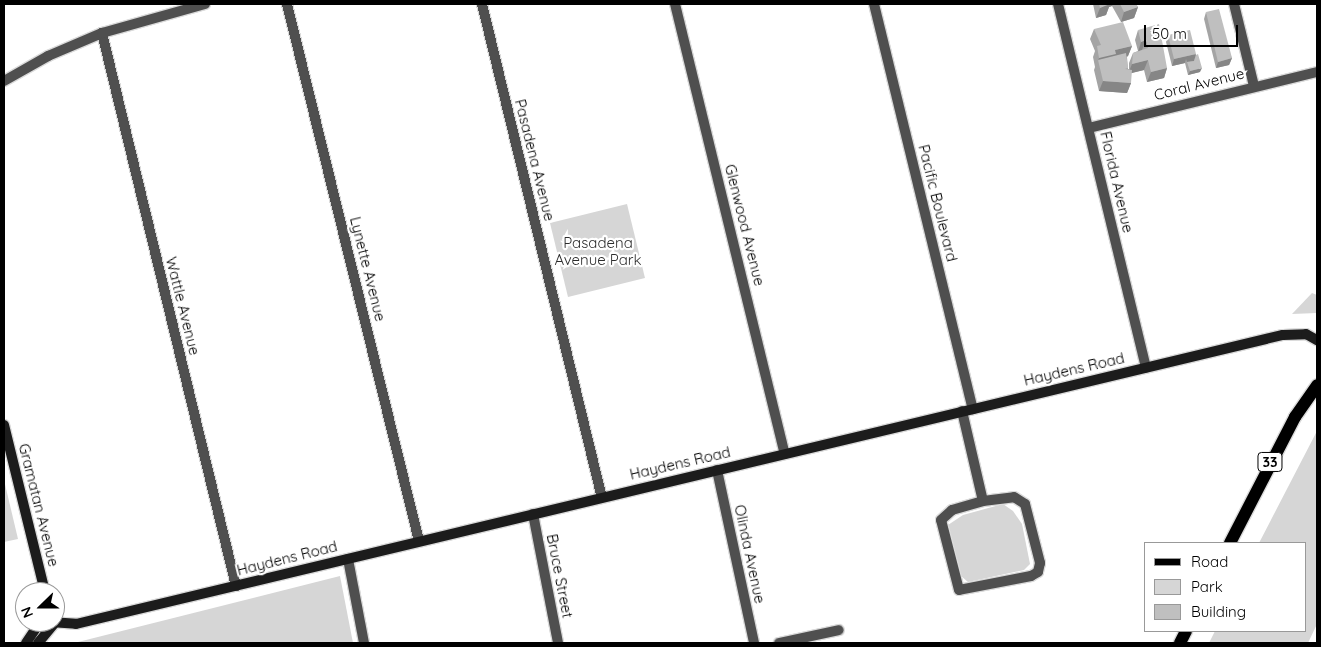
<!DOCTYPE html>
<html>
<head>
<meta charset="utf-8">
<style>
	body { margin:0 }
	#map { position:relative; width:1321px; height:647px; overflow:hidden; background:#fff; font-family:Quicksand,sans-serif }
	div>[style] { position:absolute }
	.green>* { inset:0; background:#d6d6d6 }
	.roads { filter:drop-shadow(1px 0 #dbdbdb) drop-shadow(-1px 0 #dbdbdb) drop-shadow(0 1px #dbdbdb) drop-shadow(0 -1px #dbdbdb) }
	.street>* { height:10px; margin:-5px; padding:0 5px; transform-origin:5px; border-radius:5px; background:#4f4f4f }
	.secondary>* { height:10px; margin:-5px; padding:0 5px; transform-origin:5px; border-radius:5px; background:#1c1c1c }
	.primary>* { height:12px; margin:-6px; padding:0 6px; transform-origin:6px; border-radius:6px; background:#000 }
	.wall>* { inset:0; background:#a4a4a4 }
	.shaded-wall>* { inset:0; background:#868686 }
	.building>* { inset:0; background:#bfbfbf }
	span { translate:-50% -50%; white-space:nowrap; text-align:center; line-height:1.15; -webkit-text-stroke:4.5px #fff; paint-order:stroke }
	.shield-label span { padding:1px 4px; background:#fff; border:1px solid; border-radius:4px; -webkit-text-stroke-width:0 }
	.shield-label { font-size:14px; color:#000; font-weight:700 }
	.street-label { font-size:15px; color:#000 }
	.park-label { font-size:15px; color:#2d2d2d }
	.frame { position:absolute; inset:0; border:5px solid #000; pointer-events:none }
	.legend { position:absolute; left:1144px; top:542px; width:162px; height:90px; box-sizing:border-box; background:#fff; border:1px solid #999; margin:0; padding:6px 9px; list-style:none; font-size:15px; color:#000 }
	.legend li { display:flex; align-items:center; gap:10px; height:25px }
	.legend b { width:25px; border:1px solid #999 }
	.north { position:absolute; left:15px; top:582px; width:50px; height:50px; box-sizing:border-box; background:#fff; border:1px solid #999; border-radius:50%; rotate:248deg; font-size:14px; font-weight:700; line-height:20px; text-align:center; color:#000 }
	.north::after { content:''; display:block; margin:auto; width:18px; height:22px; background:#000; clip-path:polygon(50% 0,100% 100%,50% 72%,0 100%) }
	.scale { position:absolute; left:1144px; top:25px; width:94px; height:22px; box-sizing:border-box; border:2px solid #000; border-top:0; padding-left:6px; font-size:15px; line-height:18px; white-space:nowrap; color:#000; -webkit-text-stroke:4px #fff; paint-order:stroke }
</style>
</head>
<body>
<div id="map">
	<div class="green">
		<div style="clip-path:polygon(627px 204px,645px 278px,568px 297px,550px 223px)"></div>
		<div style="clip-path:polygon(1312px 293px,1317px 295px,1317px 313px,1292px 314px)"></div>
		<div style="clip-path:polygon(1317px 431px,1317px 624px,1308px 643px,1209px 643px,1215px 631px,1305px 631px,1305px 543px,1259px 543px)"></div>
		<div style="clip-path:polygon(4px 480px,18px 539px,4px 542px)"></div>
		<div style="clip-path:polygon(1003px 504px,1013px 511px,1022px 524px,1030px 564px,1024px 570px,968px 582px,961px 576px,948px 525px,963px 515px)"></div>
		<div style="clip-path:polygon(340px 576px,353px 643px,74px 643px)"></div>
	</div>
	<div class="roads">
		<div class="street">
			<div style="left:287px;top:4px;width:553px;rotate:76.19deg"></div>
			<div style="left:482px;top:4px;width:508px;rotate:76.35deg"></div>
			<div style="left:675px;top:4px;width:463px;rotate:76.3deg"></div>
			<div style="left:874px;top:4px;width:417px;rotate:76.3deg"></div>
			<div style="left:1058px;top:4px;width:374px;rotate:76.4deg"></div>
			<div style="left:1234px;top:4px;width:84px;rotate:76.3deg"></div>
			<div style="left:102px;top:33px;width:569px;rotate:76.38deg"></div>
			<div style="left:4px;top:81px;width:51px;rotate:-29.6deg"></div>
			<div style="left:48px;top:56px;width:59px;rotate:-23.1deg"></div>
			<div style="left:102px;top:33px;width:107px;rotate:-15.7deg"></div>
			<div style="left:1089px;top:128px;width:235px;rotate:-13.8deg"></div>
			<div style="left:962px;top:411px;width:92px;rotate:76.9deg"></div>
			<div style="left:717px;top:470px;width:177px;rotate:77.9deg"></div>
			<div style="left:1014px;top:497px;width:13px;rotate:32deg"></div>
			<div style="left:1025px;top:504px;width:61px;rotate:75.7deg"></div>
			<div style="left:1040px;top:563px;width:9px;rotate:103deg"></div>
			<div style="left:1038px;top:572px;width:8px;rotate:150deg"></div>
			<div style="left:1031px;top:576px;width:73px;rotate:169deg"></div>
			<div style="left:959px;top:590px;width:72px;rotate:-104.4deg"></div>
			<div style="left:941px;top:520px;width:15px;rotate:-42deg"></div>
			<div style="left:952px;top:510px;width:32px;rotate:-16deg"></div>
			<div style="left:983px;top:501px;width:31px;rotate:-7deg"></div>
			<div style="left:533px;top:514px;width:131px;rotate:79deg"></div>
			<div style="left:348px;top:559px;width:86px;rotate:79.2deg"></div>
			<div style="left:779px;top:643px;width:61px;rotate:-12.2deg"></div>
		</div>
		<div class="secondary">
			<div style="left:4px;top:425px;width:172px;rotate:76.2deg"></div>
			<div style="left:50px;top:622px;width:26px;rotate:4deg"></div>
			<div style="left:76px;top:624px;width:1241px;rotate:-13.47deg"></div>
			<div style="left:1283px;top:335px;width:23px;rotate:-2deg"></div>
			<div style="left:1306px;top:334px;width:13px;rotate:29deg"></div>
			<div style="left:26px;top:643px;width:25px;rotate:-56deg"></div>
			<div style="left:38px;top:643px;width:25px;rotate:-50deg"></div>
		</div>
		<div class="primary">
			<div style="left:1230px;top:543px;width:142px;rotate:-62.7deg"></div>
			<div style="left:1295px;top:417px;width:39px;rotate:-55deg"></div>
			<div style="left:1180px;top:643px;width:13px;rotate:-63deg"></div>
		</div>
	</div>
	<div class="wall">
		<div style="clip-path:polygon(1093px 4px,1136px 4px,1138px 7px,1134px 18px,1121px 22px,1112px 6px,1109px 7px,1106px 15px,1096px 18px)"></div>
		<div style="clip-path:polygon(1206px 12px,1232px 58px,1229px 65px,1216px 68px,1204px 19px)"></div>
		<div style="clip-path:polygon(1094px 29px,1132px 46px,1128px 56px,1127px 57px,1128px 69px,1129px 69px,1129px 63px,1133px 53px,1138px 51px,1135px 40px,1138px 30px,1167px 68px,1164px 78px,1147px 82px,1144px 70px,1131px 73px,1131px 83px,1127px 93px,1099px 91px,1094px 70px,1095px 67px,1093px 57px,1095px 51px,1090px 39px)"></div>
		<div style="clip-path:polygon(1168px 35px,1196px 55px,1200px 72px,1188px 75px,1185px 63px,1172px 66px,1166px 42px)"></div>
	</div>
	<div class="shaded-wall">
		<div style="clip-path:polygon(1106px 4px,1113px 4px,1112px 6px,1109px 7px,1106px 15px,1096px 18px,1100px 8px)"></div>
		<div style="clip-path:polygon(1138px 7px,1134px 18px,1121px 22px,1124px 12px)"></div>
		<div style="clip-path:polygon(1146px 40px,1142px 50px,1138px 52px,1141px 42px)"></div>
		<div style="clip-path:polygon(1132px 46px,1128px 56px,1114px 60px,1098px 61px,1099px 58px,1115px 50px)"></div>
		<div style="clip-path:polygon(1196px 54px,1194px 61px,1187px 62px,1186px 59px,1185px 63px,1172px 66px,1174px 59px)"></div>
		<div style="clip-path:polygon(1232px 58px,1229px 65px,1216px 68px,1218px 62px)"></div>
		<div style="clip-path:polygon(1148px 60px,1144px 70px,1128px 74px,1132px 64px)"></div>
		<div style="clip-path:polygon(1167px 68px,1164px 78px,1147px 82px,1151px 72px)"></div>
		<div style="clip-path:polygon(1202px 68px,1200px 72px,1188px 75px,1190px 71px)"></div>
		<div style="clip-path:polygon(1103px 81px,1131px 83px,1127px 93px,1099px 91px)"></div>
	</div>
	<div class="building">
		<div style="clip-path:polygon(1099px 4px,1110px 4px,1100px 8px)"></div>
		<div style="clip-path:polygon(1120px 4px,1136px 4px,1138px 7px,1124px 12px)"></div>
		<div style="clip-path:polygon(1219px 9px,1232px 58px,1218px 62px,1206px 12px)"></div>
		<div style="clip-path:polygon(1123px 22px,1132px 46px,1115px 50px,1116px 54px,1099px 58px,1097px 46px,1101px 45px,1094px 29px)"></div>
		<div style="clip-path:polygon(1159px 24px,1167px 68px,1151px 72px,1148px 60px,1132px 64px,1133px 53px,1148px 48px,1146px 40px,1141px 42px,1138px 30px)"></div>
		<div style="clip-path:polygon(1190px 30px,1196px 54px,1174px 59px,1168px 35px)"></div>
		<div style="clip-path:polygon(1126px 53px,1128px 68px,1125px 69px,1132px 70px,1131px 83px,1103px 81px,1098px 60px)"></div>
		<div style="clip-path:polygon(1198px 54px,1202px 68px,1190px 71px,1187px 62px,1194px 61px,1196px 55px)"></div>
	</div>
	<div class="shield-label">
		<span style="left:1270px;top:462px">33</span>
	</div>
	<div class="street-label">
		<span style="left:1199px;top:84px;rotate:-14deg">Coral Avenue</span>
		<span style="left:535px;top:160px;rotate:76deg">Pasadena Avenue</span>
		<span style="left:1117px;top:182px;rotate:77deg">Florida Avenue</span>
		<span style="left:938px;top:203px;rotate:76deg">Pacific Boulevard</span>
		<span style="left:745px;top:225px;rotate:76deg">Glenwood Avenue</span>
		<span style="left:368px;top:269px;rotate:76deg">Lynette Avenue</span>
		<span style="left:183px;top:306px;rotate:76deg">Wattle Avenue</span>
		<span style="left:1074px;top:369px;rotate:-13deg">Haydens Road</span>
		<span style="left:680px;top:463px;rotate:-13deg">Haydens Road</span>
		<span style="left:39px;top:505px;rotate:76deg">Gramatan Avenue</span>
		<span style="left:750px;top:554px;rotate:78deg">Olinda Avenue</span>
		<span style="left:287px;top:558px;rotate:-14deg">Haydens Road</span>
		<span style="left:560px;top:576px;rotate:79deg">Bruce Street</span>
	</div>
	<div class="park-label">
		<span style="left:598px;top:251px">Pasadena<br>Avenue Park</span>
	</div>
	<div class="frame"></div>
	<ul class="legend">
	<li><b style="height:6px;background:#000"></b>Road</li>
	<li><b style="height:14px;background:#d6d6d6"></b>Park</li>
	<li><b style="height:14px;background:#bfbfbf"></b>Building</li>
	</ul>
	<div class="north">N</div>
	<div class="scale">50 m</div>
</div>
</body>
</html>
